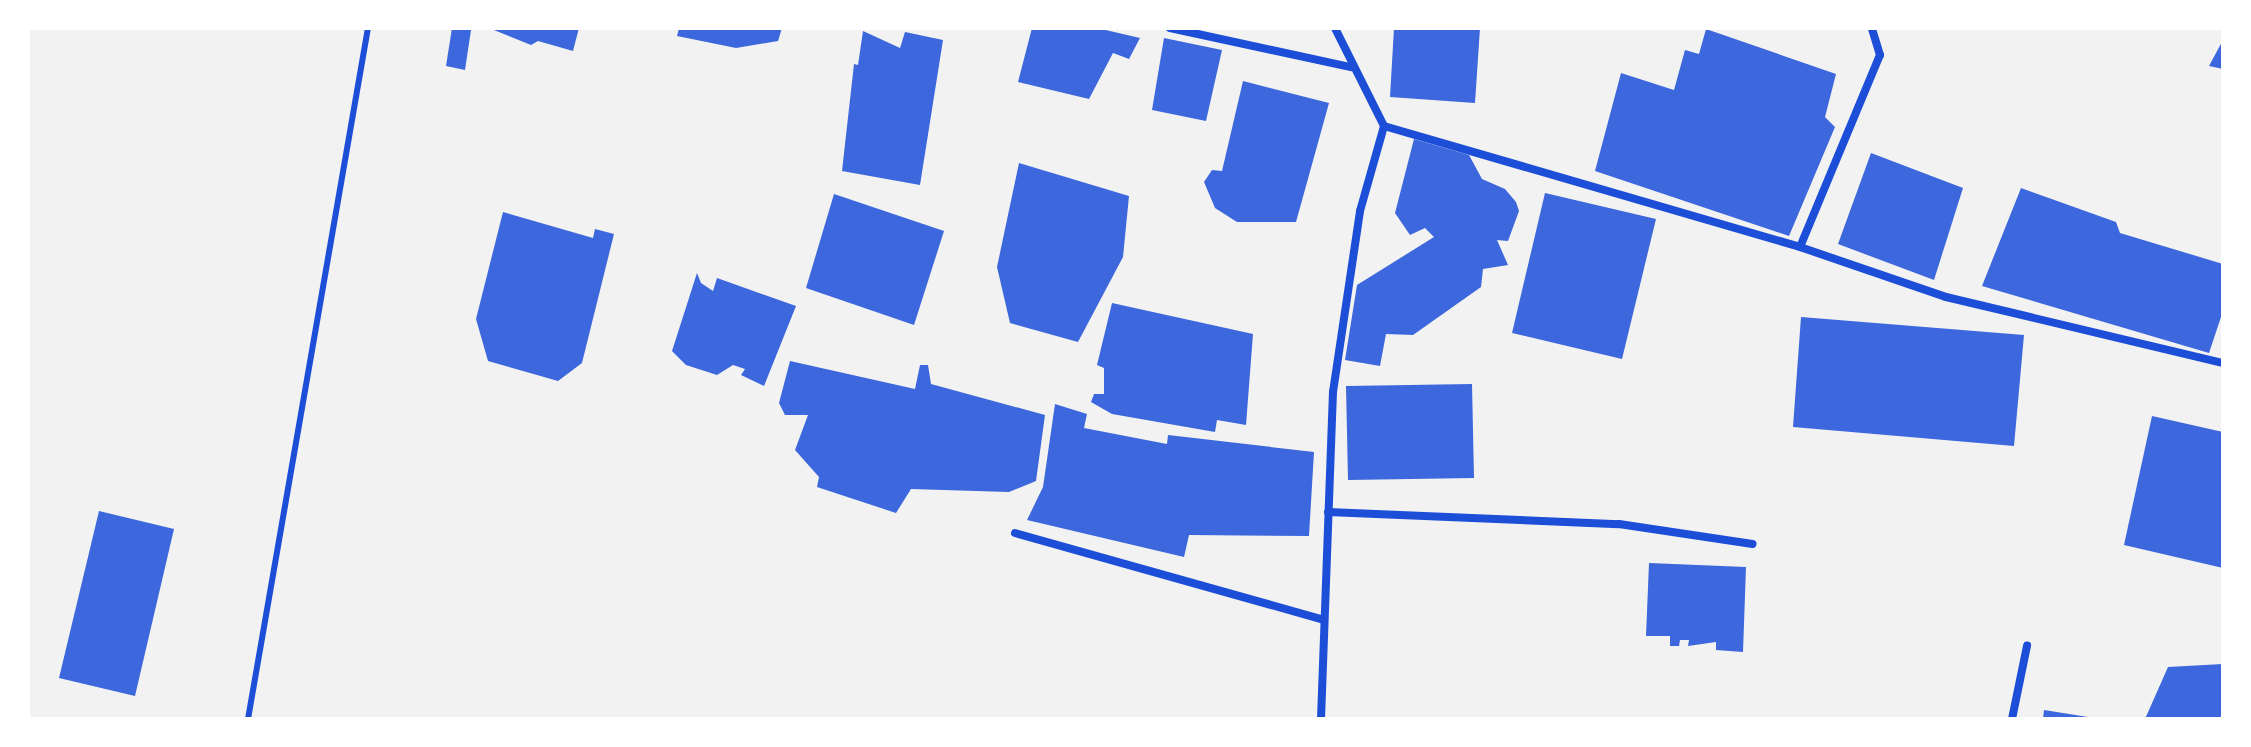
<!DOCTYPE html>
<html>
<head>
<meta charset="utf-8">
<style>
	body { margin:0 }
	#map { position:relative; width:2251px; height:747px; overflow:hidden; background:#f2f2f2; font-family:Raleway,sans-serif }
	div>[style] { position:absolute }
	.building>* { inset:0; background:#3d67dc }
	.service>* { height:6px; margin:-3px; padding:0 3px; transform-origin:3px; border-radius:3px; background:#1d4ed8 }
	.minor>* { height:8px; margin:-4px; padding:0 4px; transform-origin:4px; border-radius:4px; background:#1d4ed8 }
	span { translate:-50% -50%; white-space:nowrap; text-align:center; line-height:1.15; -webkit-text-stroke:6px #fff; paint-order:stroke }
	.frame { position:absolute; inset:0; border:30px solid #fff; pointer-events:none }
</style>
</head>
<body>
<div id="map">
	<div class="building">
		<div style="clip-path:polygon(452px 28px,471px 30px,465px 70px,446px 66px)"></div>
		<div style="clip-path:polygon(489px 28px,579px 28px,573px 51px,538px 41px,531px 45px)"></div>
		<div style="clip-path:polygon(679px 28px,782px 28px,778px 41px,736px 48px,677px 36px)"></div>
		<div style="clip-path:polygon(1032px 28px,1097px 28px,1140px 38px,1129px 59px,1113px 53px,1089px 99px,1018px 82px)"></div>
		<div style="clip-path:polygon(1394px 28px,1480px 28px,1475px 103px,1390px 97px)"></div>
		<div style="clip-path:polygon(1706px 29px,1836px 74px,1825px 117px,1835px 127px,1789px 236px,1595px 171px,1621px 73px,1674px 90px,1685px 50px,1699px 54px)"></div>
		<div style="clip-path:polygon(863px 31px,900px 48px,905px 32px,943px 40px,920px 185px,842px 171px,854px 64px,858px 65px)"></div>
		<div style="clip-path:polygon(1164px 38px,1222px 50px,1206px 121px,1152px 110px)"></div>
		<div style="clip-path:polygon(2223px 40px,2223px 69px,2209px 66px)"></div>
		<div style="clip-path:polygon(1243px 81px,1329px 103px,1296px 222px,1237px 222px,1215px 208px,1204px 182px,1212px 170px,1222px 171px)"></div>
		<div style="clip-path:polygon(1414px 139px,1469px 155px,1482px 179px,1505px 189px,1516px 202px,1519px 211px,1508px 241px,1497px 240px,1508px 265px,1483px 269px,1481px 287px,1413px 335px,1386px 334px,1380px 366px,1345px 360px,1357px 285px,1434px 237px,1425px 228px,1410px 235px,1395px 213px)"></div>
		<div style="clip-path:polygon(1871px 153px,1963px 188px,1934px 280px,1838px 244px)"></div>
		<div style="clip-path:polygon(1019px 163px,1129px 196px,1123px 257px,1078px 342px,1010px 323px,997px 267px)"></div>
		<div style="clip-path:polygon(2021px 188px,2116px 222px,2120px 233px,2223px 264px,2223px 311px,2209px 353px,1982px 286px)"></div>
		<div style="clip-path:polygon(1545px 193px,1656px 219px,1622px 359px,1512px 333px)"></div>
		<div style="clip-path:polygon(834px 194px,944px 231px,914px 325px,806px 288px)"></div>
		<div style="clip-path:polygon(503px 212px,593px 238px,595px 229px,614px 234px,582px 363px,558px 381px,488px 361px,476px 319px)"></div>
		<div style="clip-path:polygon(697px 273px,701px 283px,713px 291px,717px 278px,796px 306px,764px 386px,741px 375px,745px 369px,733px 365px,717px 375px,686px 365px,672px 351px)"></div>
		<div style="clip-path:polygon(1112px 303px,1253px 334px,1246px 425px,1217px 420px,1215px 432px,1112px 414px,1091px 402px,1094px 394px,1104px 394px,1104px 368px,1097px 365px)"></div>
		<div style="clip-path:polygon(1801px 317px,2024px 335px,2014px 446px,1793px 427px)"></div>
		<div style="clip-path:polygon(790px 361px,915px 389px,920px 365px,928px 365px,931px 384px,1045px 415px,1036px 481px,1009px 492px,911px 489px,896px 513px,817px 487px,819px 477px,795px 450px,808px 415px,785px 415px,779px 403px)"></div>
		<div style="clip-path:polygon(1472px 384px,1474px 478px,1348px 480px,1346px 386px)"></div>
		<div style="clip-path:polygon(1055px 404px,1087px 414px,1084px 428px,1167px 444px,1168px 435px,1314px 452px,1309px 536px,1189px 535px,1184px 557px,1027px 520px,1043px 487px)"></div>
		<div style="clip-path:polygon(2152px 416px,2223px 432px,2223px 568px,2124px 545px)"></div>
		<div style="clip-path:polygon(99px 511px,174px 529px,135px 696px,59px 678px)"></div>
		<div style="clip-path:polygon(1649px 563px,1746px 567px,1743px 652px,1716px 650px,1716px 642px,1688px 646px,1689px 640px,1680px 640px,1679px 646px,1670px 646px,1670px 636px,1646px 636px)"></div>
		<div style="clip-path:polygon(2223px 664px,2223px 719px,2145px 719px,2168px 667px)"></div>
		<div style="clip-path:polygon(2044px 710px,2088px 717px,2087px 719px,2043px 719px)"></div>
	</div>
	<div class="service">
		<div style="left:248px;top:719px;width:701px;rotate:-80.15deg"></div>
	</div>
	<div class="minor">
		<div style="left:1170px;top:28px;width:185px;rotate:12.2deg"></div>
		<div style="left:1384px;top:126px;width:433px;rotate:16.2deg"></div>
		<div style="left:1800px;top:247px;width:154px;rotate:18.9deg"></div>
		<div style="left:1946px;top:297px;width:285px;rotate:13.4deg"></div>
		<div style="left:1800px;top:247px;width:208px;rotate:-67.4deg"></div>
		<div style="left:1880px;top:55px;width:28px;rotate:-107deg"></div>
		<div style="left:1328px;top:512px;width:291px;rotate:2.4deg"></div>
		<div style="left:1619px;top:524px;width:135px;rotate:8.5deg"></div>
		<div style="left:1015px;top:533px;width:318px;rotate:15.7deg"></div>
		<div style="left:1321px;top:719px;width:327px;rotate:-87.9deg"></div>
		<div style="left:1333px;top:392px;width:183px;rotate:-81.5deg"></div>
		<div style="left:1360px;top:211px;width:88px;rotate:-74.2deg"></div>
		<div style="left:1384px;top:126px;width:110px;rotate:-116.6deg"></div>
		<div style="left:2012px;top:719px;width:75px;rotate:-78.4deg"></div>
	</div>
	<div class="frame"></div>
</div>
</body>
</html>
